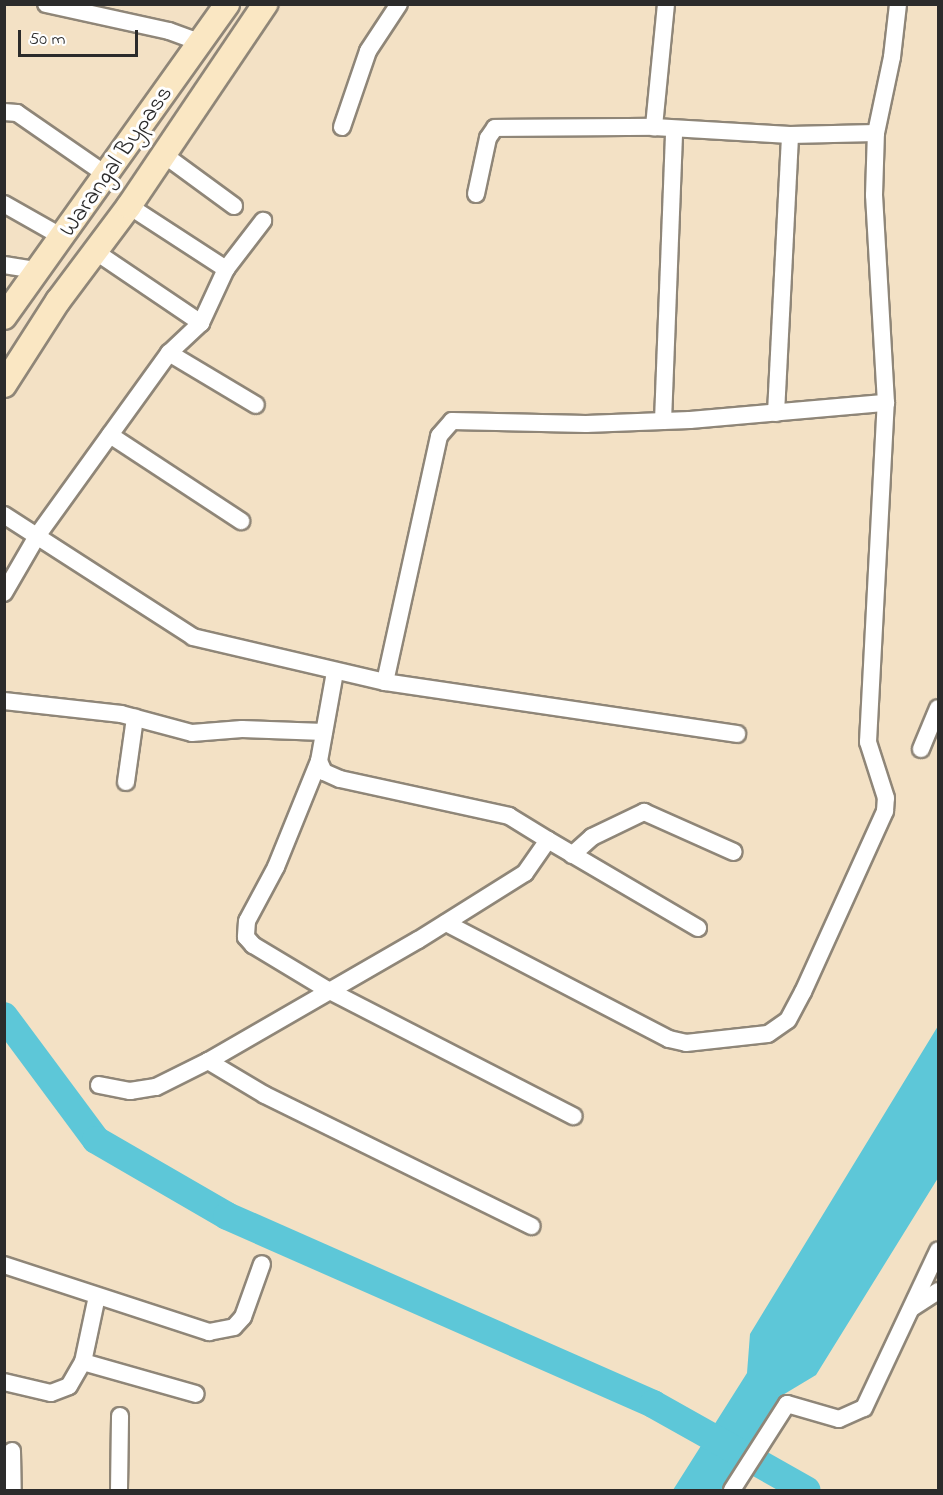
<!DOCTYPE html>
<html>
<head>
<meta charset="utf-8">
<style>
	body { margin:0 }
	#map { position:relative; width:943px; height:1495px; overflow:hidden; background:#f3e1c5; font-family:"Indie Flower",sans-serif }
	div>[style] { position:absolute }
	.water>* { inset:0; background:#5dc7d8 }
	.river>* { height:28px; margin:-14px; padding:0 14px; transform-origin:14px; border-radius:14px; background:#5dc7d8 }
	.roads { filter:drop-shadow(2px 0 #8f8678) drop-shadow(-2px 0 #8f8678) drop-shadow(0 2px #8f8678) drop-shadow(0 -2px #8f8678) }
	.street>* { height:16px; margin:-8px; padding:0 8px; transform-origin:8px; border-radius:8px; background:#fff }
	.secondary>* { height:24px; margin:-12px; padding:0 12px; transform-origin:12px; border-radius:12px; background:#fae7c3 }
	span { translate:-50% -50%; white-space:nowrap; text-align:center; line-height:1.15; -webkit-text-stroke:6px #fff; paint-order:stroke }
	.street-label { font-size:24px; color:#2b2b2b }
	.frame { position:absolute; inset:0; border:6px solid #2b2b2b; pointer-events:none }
	.scale { position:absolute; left:18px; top:30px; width:120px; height:27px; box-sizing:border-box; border:3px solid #2b2b2b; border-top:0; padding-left:8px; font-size:18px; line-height:21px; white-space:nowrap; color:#2b2b2b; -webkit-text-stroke:4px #fff; paint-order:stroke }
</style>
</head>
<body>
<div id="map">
	<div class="water">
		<div style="clip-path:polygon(938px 1026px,938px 1178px,816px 1375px,781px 1396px,721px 1490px,673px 1490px,747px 1373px,750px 1334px)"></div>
	</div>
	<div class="river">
		<div style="left:4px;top:1016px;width:154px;rotate:53.4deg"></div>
		<div style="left:96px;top:1140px;width:151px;rotate:30.1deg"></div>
		<div style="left:227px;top:1216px;width:466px;rotate:23.8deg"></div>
		<div style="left:653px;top:1404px;width:176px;rotate:29.3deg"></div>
	</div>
	<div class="roads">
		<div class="street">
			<div style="left:46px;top:4px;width:126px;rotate:12.4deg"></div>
			<div style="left:169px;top:31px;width:35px;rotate:20deg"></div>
			<div style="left:666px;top:4px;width:124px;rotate:95.6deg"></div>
			<div style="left:654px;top:127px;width:136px;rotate:3.4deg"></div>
			<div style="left:790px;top:135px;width:86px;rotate:-1.3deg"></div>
			<div style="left:4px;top:112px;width:13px;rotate:4deg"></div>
			<div style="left:17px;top:113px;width:111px;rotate:34.7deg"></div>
			<div style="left:342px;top:127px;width:80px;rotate:-71.1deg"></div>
			<div style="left:368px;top:51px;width:56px;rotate:-56.6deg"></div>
			<div style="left:163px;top:154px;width:88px;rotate:36.2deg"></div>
			<div style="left:476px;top:194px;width:57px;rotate:-77.9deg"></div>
			<div style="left:488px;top:138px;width:12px;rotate:-55deg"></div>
			<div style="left:495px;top:128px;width:159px;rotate:-0.4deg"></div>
			<div style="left:4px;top:204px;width:69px;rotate:29.5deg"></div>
			<div style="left:129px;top:206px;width:116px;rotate:33deg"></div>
			<div style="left:96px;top:252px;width:127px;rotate:34.1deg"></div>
			<div style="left:4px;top:265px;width:36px;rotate:9deg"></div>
			<div style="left:169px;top:353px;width:44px;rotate:-43.2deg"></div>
			<div style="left:201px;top:323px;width:60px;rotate:-65.2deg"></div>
			<div style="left:226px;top:269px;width:61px;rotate:-52.4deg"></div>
			<div style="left:776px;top:413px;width:278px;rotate:-87.1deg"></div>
			<div style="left:663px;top:421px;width:292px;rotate:-87.8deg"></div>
			<div style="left:110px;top:435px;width:157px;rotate:33.3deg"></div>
			<div style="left:4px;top:515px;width:225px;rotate:32.8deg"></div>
			<div style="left:193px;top:637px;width:197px;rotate:13.2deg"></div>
			<div style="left:385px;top:682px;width:356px;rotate:8.4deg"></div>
			<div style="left:4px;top:593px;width:66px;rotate:-59.9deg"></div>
			<div style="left:37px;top:536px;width:226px;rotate:-54.2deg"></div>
			<div style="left:169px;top:353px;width:101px;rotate:30.9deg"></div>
			<div style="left:335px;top:672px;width:90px;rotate:100.2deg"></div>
			<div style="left:319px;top:761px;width:12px;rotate:66deg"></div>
			<div style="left:324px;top:772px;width:17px;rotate:24deg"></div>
			<div style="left:340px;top:779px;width:173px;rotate:12.3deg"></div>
			<div style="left:509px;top:816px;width:46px;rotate:31.6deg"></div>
			<div style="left:548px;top:840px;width:40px;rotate:124.9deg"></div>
			<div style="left:525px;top:873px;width:126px;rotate:147.9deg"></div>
			<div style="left:418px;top:940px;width:242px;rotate:150deg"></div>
			<div style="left:208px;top:1061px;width:66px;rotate:30.8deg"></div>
			<div style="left:265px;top:1095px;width:297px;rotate:26.2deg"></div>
			<div style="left:385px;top:682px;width:252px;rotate:-77.6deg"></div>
			<div style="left:439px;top:436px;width:20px;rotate:-49deg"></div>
			<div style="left:452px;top:421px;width:134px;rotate:1.3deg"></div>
			<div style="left:586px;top:424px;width:104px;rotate:-2.2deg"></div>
			<div style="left:690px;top:420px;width:197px;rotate:-5deg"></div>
			<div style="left:4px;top:701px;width:118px;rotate:6.3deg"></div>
			<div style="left:121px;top:714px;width:73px;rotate:15deg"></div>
			<div style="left:192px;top:733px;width:50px;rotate:-4.6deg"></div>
			<div style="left:242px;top:729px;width:82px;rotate:2.1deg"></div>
			<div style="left:921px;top:749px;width:44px;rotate:-67.5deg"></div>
			<div style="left:319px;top:761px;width:114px;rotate:112.1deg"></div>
			<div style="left:276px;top:867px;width:61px;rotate:118.2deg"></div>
			<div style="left:247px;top:921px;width:16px;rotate:94deg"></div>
			<div style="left:246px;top:937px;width:11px;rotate:49deg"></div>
			<div style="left:253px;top:945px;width:87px;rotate:31deg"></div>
			<div style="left:328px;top:990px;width:276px;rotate:27.2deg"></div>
			<div style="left:126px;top:782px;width:65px;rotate:-82deg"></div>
			<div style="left:548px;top:840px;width:174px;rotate:30.4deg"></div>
			<div style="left:572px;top:855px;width:27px;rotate:-42deg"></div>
			<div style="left:592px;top:837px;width:58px;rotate:-25.7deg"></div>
			<div style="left:644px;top:812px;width:98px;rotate:24deg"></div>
			<div style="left:446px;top:923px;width:251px;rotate:27.5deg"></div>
			<div style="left:669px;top:1039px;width:17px;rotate:13deg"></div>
			<div style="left:686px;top:1043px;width:82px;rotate:-6.3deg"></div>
			<div style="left:768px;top:1034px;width:24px;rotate:-35deg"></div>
			<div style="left:788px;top:1020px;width:32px;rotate:-62deg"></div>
			<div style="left:803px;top:992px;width:199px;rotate:-65.6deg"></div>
			<div style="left:885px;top:811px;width:13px;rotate:-86deg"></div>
			<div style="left:886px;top:798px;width:59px;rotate:-107.8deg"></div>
			<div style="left:868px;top:742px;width:339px;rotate:-87deg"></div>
			<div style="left:886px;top:403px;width:208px;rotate:-93.3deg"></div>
			<div style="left:874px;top:195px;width:62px;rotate:-88.2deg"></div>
			<div style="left:876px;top:133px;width:78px;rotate:-78.1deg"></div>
			<div style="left:892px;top:57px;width:53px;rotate:-83.5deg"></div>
			<div style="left:99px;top:1085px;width:32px;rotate:11deg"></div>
			<div style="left:130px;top:1091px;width:26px;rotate:-9deg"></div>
			<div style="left:156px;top:1087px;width:58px;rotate:-26.6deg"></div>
			<div style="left:4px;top:1265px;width:216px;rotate:18.1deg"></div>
			<div style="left:209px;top:1332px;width:25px;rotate:-11deg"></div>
			<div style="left:234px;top:1327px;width:13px;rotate:-48deg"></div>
			<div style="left:243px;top:1317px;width:56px;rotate:-70.3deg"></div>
			<div style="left:912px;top:1308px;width:31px;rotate:-33deg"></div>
			<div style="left:83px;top:1362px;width:117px;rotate:15.8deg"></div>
			<div style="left:4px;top:1382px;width:48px;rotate:13.2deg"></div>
			<div style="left:51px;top:1393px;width:19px;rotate:-21deg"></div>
			<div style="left:69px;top:1386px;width:28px;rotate:-60deg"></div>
			<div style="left:83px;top:1362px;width:67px;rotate:-78deg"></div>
			<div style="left:12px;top:1451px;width:39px;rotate:89deg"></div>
			<div style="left:119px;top:1490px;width:74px;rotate:-89.2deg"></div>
			<div style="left:732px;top:1490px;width:102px;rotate:-57.4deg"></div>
			<div style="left:787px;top:1404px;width:54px;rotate:16.1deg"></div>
			<div style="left:839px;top:1419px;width:27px;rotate:-24deg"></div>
			<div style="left:864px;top:1408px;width:174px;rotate:-64.8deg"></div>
		</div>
		<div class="secondary">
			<div style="left:4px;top:317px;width:384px;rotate:-54.5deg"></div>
			<div style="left:4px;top:385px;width:100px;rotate:-57.3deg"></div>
			<div style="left:58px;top:301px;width:119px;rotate:-53.2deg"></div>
			<div style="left:129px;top:206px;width:244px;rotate:-56deg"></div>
		</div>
	</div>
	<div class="street-label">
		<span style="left:117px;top:162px;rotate:-55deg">Warangal Bypass</span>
	</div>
	<div class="frame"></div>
	<div class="scale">50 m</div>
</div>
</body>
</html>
